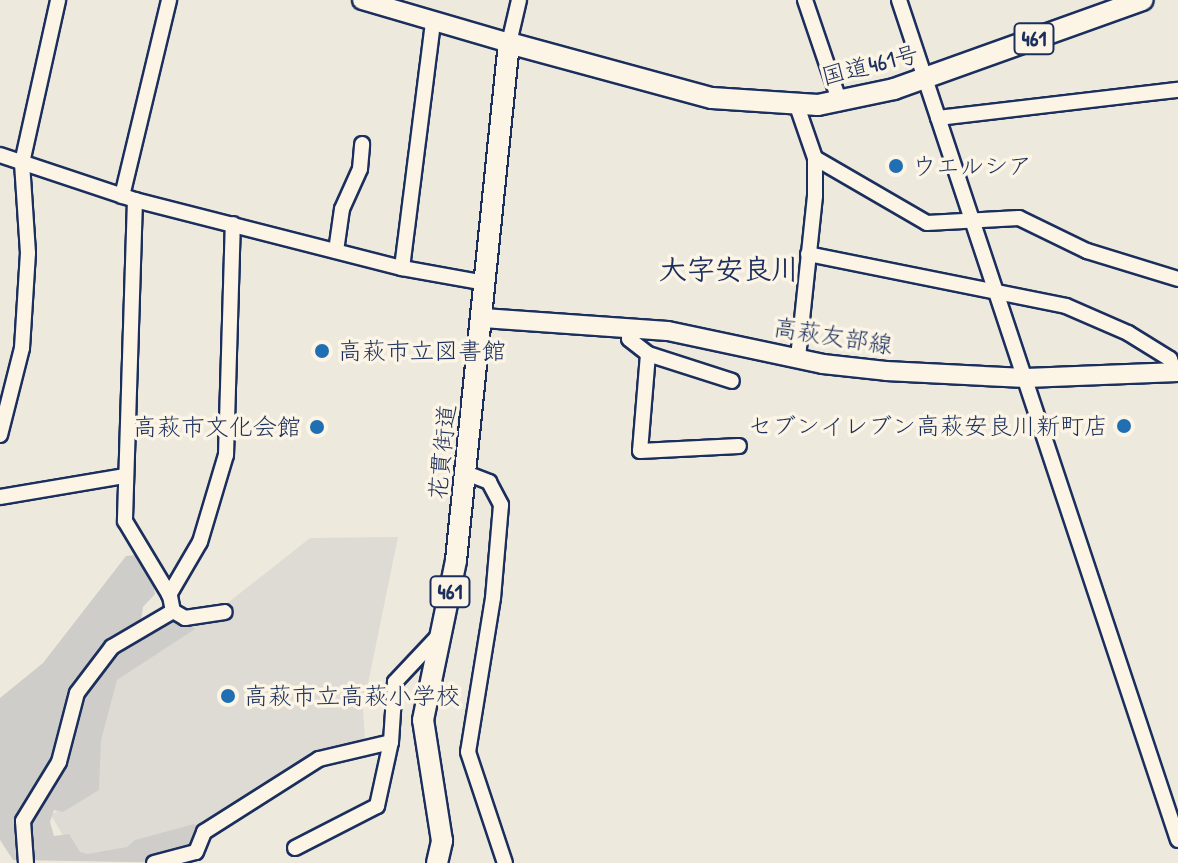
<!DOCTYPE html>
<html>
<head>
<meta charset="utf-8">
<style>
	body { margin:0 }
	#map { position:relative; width:1178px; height:863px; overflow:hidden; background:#eee9dd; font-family:"Patrick Hand","Klee One",sans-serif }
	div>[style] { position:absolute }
	.built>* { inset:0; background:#dedbd4 }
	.green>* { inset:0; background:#cfcdca }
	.roads { filter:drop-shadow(2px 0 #1b2f5e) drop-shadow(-2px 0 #1b2f5e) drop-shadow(0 2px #1b2f5e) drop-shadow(0 -2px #1b2f5e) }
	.minor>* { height:14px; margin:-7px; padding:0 7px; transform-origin:7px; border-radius:7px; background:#fcf5e5 }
	.major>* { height:18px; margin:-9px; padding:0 9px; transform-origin:9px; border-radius:9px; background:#fcf5e5 }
	.highway>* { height:20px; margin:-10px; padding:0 10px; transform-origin:10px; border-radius:10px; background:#fcf5e5 }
	.dots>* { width:22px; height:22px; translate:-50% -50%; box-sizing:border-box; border:4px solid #fcf5e5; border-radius:50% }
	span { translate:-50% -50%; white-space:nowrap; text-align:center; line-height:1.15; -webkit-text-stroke:7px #fcf5e5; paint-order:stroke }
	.shield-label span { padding:2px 6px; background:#fcf5e5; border:2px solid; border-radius:6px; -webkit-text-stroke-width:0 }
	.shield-label { font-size:22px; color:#1b2f5e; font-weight:700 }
	.street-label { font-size:24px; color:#1b2f5e }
	.poi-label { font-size:24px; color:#1b2f5e }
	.left { translate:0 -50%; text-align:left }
	.right { translate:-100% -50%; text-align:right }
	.quarter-label { font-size:28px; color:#1b2f5e; font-weight:700 }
</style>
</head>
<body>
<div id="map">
	<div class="built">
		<div style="clip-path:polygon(398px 537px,363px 708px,365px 743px,348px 743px,314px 759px,189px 838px,75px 856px,51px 815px,96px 785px,108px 664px,225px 605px,310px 538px)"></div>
	</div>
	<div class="green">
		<div style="clip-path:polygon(137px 555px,152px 577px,155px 594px,143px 607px,140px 626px,155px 628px,182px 618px,195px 629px,117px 680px,101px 740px,99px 790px,63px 812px,54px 810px,50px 822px,54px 836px,69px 834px,80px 852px,87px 854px,127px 847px,135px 840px,194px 824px,210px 840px,189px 863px,13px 860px,0 840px,0 698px,43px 663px,126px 556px)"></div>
	</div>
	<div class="roads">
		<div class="minor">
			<div style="left:805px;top:0;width:109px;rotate:71.2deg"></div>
			<div style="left:899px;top:0;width:885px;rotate:71.63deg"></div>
			<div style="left:509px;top:43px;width:44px;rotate:-76.9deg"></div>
			<div style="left:797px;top:106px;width:55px;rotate:70.9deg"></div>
			<div style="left:815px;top:158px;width:38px;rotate:90deg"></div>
			<div style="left:815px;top:196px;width:164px;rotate:96deg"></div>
			<div style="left:938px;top:118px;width:242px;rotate:-6.7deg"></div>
			<div style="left:0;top:155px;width:142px;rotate:18.4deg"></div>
			<div style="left:135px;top:200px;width:276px;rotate:14.3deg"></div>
			<div style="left:402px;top:268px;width:84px;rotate:10.2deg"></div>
			<div style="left:815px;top:158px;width:129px;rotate:30.1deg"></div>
			<div style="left:927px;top:223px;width:92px;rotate:-3.1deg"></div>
			<div style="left:1019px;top:218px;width:76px;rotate:25.9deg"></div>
			<div style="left:1087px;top:251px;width:95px;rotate:17.1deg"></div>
			<div style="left:122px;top:196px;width:202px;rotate:-76.5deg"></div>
			<div style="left:135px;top:200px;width:321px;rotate:91.8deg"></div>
			<div style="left:125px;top:521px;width:87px;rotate:59deg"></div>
			<div style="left:170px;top:596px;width:15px;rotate:79deg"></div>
			<div style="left:173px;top:611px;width:14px;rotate:30deg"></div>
			<div style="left:185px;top:618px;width:40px;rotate:-8.5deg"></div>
			<div style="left:336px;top:251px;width:42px;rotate:-81.9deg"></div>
			<div style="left:342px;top:209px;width:44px;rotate:-65.8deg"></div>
			<div style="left:360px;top:169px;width:25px;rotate:-85deg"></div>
			<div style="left:808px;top:254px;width:263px;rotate:11.4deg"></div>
			<div style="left:1066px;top:306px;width:68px;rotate:23.5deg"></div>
			<div style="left:1128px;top:333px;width:49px;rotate:31.8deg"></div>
			<div style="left:1170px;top:359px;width:13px;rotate:72deg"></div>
			<div style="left:402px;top:268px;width:249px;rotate:-82.8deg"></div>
			<div style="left:631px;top:328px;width:11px;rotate:100deg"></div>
			<div style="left:629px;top:339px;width:24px;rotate:38deg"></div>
			<div style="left:648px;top:354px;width:88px;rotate:17.8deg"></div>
			<div style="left:648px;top:354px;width:97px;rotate:94.7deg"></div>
			<div style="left:640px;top:451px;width:99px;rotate:-2.9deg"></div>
			<div style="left:0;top:435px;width:90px;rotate:-75.8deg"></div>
			<div style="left:22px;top:348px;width:95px;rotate:-86.4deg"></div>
			<div style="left:28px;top:253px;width:90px;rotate:-93.8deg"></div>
			<div style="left:22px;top:163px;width:167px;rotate:-77.5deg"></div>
			<div style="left:466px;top:473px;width:25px;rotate:21deg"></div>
			<div style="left:489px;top:482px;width:26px;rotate:62deg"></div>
			<div style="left:501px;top:505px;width:93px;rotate:94.9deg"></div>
			<div style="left:493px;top:598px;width:156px;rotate:99.2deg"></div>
			<div style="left:468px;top:752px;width:117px;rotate:71.6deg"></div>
			<div style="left:0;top:497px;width:126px;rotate:-9.6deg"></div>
			<div style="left:169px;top:595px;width:61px;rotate:-59.7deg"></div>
			<div style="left:200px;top:542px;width:91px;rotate:-73.4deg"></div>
			<div style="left:226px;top:455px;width:231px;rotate:-88.3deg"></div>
			<div style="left:295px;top:848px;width:92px;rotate:-27.1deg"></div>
			<div style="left:377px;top:806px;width:66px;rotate:-77.7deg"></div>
			<div style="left:26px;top:863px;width:42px;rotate:-94.1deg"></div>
			<div style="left:23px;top:821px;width:69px;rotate:-58.6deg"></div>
			<div style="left:59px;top:762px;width:71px;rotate:-75.4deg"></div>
			<div style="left:77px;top:693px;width:58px;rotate:-52.7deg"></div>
			<div style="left:112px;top:647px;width:71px;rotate:-30.5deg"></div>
			<div style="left:154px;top:863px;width:43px;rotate:-14.7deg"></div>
			<div style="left:196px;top:852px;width:22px;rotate:-68deg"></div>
			<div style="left:204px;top:832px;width:136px;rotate:-32.4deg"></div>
			<div style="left:319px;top:759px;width:74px;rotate:-13.3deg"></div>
			<div style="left:391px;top:742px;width:60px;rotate:-86.2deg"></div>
			<div style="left:395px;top:682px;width:69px;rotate:-46.8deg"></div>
		</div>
		<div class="major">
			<div style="left:362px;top:0;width:153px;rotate:16.3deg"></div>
			<div style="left:483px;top:318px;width:185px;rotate:4deg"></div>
			<div style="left:668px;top:331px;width:158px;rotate:12deg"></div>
			<div style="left:823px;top:364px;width:63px;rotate:6.3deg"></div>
			<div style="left:886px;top:371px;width:140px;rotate:2.9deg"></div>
			<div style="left:1026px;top:378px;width:152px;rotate:-2.3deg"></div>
		</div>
		<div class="highway">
			<div style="left:437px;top:863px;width:23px;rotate:-77deg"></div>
			<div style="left:442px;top:841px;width:122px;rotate:-98.9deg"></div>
			<div style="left:423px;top:720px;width:163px;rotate:-78.3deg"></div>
			<div style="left:456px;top:560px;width:520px;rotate:-84.15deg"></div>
			<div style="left:509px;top:43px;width:210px;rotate:15.2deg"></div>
			<div style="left:712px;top:98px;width:106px;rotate:3.8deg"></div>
			<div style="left:818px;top:105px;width:78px;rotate:-11.9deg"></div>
			<div style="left:894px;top:89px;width:264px;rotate:-19.7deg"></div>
		</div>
	</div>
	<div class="dots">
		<div style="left:896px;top:166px;background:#1f6fb2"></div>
		<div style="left:322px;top:351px;background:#1f6fb2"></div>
		<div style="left:1124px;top:426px;background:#1f6fb2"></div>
		<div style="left:317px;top:427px;background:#1f6fb2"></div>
		<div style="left:228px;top:696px;background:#1f6fb2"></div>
	</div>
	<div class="shield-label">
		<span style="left:1034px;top:39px">461</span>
		<span style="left:450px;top:592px">461</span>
	</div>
	<div class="street-label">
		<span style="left:870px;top:65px;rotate:-14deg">国道461号</span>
		<span style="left:833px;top:336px;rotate:9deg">高萩友部線</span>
		<span style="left:442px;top:452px;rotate:-84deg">花貫街道</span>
	</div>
	<div class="poi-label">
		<span class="left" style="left:912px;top:166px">ウエルシア</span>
		<span class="left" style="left:338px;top:351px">高萩市立図書館</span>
		<span class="right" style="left:1108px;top:426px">セブンイレブン高萩安良川新町店</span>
		<span class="right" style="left:301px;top:427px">高萩市文化会館</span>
		<span class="left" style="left:244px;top:696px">高萩市立高萩小学校</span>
	</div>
	<div class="quarter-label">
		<span style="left:729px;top:269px">大字安良川</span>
	</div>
</div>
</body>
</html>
